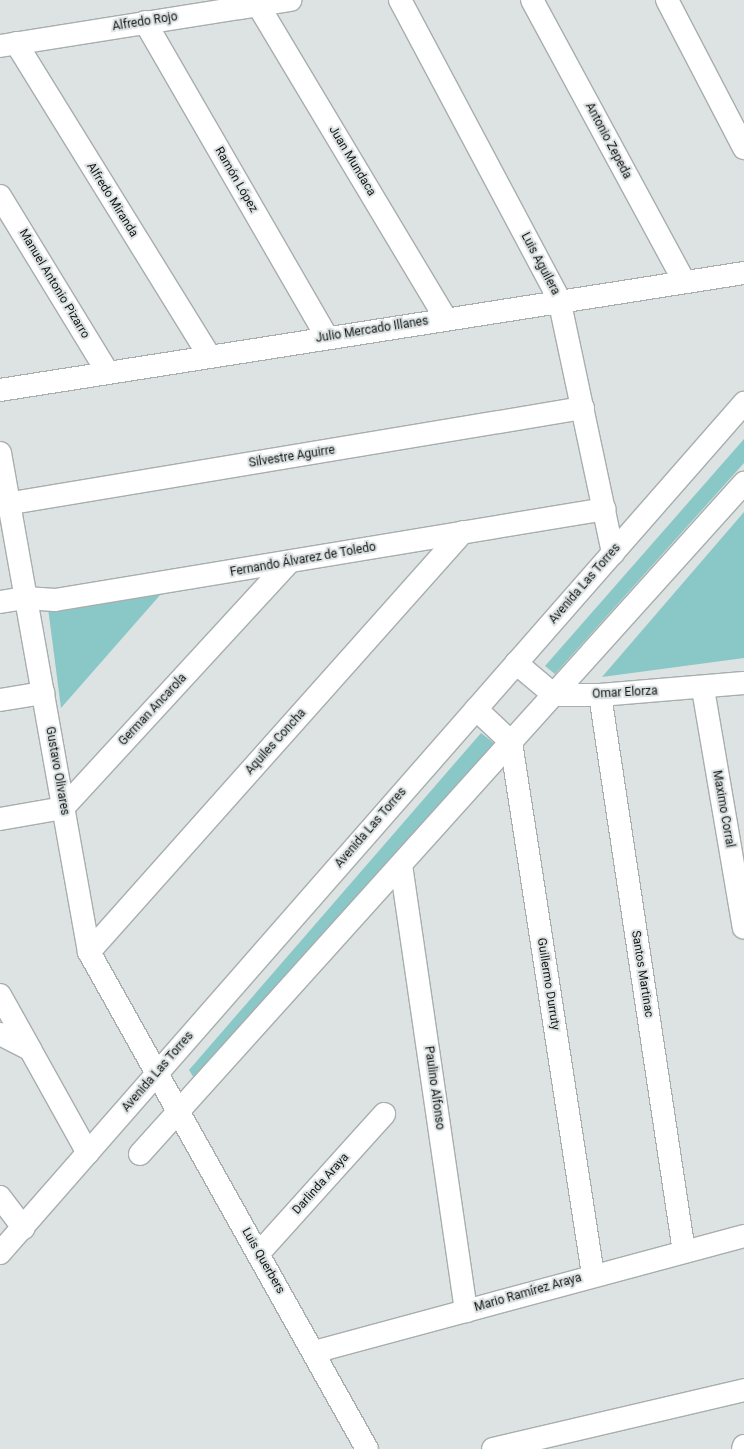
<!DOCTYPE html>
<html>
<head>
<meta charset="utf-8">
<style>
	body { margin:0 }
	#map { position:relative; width:744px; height:1449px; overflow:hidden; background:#dce3e2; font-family:Roboto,sans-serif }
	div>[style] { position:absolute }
	.green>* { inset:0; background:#89c8c7 }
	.roads { filter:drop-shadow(1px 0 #a8aeae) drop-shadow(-1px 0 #a8aeae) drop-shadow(0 1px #a8aeae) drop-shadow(0 -1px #a8aeae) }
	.minor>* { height:22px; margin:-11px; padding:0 11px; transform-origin:11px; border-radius:11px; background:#fff }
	span { translate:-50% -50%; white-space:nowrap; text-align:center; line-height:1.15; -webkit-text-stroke:4px #dce3e2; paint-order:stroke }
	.street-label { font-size:12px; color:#121414 }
</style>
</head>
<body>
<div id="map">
	<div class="green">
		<div style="clip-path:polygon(744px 439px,744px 463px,555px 674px,545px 666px)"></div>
		<div style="clip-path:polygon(744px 512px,744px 658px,602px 677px)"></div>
		<div style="clip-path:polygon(161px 594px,61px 708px,48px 608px)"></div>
		<div style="clip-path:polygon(481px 733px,494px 743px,197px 1083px,189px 1070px)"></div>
	</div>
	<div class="roads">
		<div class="minor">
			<div style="left:400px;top:0;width:339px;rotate:62deg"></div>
			<div style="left:559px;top:299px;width:260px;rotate:78deg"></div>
			<div style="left:532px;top:0;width:319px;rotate:61.6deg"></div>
			<div style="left:667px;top:0;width:167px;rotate:62.5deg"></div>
			<div style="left:258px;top:5px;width:365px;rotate:59.1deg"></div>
			<div style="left:145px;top:22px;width:364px;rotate:60deg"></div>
			<div style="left:16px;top:43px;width:368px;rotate:58.3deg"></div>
			<div style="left:0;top:46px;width:294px;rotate:-9deg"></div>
			<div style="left:0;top:196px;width:207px;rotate:58.6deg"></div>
			<div style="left:0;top:390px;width:753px;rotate:-8.94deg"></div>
			<div style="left:0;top:453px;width:507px;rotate:79.89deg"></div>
			<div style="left:89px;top:952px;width:569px;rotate:60.78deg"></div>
			<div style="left:0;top:505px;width:591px;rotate:-9.45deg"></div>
			<div style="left:0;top:602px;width:26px;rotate:-9deg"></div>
			<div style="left:26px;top:598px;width:29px;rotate:4deg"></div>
			<div style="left:55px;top:600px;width:557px;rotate:-9.39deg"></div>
			<div style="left:516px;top:663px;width:50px;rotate:40.1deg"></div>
			<div style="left:554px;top:695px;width:46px"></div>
			<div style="left:600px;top:695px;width:144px;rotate:-4.8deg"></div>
			<div style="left:703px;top:689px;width:242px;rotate:80.3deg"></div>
			<div style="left:600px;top:695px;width:563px;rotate:81.42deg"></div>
			<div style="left:0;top:700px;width:44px;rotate:-9.2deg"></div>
			<div style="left:476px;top:709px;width:48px;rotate:43.3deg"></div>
			<div style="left:511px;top:742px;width:539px;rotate:81.25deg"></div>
			<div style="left:0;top:819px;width:64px;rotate:-9.9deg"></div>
			<div style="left:63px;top:808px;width:331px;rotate:-47.4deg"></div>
			<div style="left:401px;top:865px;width:451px;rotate:81.7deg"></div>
			<div style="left:89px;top:952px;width:562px;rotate:-48.32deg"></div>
			<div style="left:0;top:995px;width:62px;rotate:60.9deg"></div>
			<div style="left:0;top:1034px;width:34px;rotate:27deg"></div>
			<div style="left:30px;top:1049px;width:119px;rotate:60.9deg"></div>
			<div style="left:140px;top:1154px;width:903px;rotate:-48.01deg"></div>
			<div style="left:0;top:1197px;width:39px;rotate:53deg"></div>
			<div style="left:0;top:1253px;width:1130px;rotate:-48.8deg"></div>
			<div style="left:259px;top:1253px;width:187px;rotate:-48deg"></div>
			<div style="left:314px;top:1352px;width:445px;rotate:-15.1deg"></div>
			<div style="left:493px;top:1449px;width:258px;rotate:-13.2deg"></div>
			<div style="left:743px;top:1449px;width:3px;rotate:-72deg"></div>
		</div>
	</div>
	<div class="street-label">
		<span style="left:145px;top:22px;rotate:-9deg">Alfredo Rojo</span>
		<span style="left:608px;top:141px;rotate:62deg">Antonio Zepeda</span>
		<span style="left:352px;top:161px;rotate:59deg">Juan Mundaca</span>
		<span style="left:236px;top:180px;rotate:60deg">Ramón López</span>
		<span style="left:112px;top:200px;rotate:58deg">Alfredo Miranda</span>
		<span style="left:540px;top:264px;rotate:62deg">Luis Aguilera</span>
		<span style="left:54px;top:284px;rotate:59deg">Manuel Antonio Pizarro</span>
		<span style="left:372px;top:330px;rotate:-9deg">Julio Mercado Illanes</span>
		<span style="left:292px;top:457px;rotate:-9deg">Silvestre Aguirre</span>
		<span style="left:303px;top:560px;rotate:-10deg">Fernando Álvarez de Toledo</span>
		<span style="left:585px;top:584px;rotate:-49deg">Avenida Las Torres</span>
		<span style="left:625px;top:693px;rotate:-3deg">Omar Elorza</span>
		<span style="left:153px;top:710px;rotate:-47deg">German Ancarola</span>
		<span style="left:276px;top:742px;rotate:-48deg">Aquiles Concha</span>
		<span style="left:57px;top:771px;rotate:80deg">Gustavo Olivares</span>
		<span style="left:723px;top:809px;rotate:80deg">Maximo Corral</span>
		<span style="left:371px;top:828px;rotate:-49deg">Avenida Las Torres</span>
		<span style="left:642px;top:974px;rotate:81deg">Santos Martinac</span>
		<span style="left:548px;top:984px;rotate:81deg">Guillermo Durruty</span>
		<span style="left:158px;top:1072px;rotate:-49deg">Avenida Las Torres</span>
		<span style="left:434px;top:1088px;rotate:82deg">Paulino Alfonso</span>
		<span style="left:321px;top:1184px;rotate:-48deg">Darlinda Araya</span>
		<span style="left:263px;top:1261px;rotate:60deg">Luis Querbers</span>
		<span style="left:528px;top:1293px;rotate:-16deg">Mario Ramírez Araya</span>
	</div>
</div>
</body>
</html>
